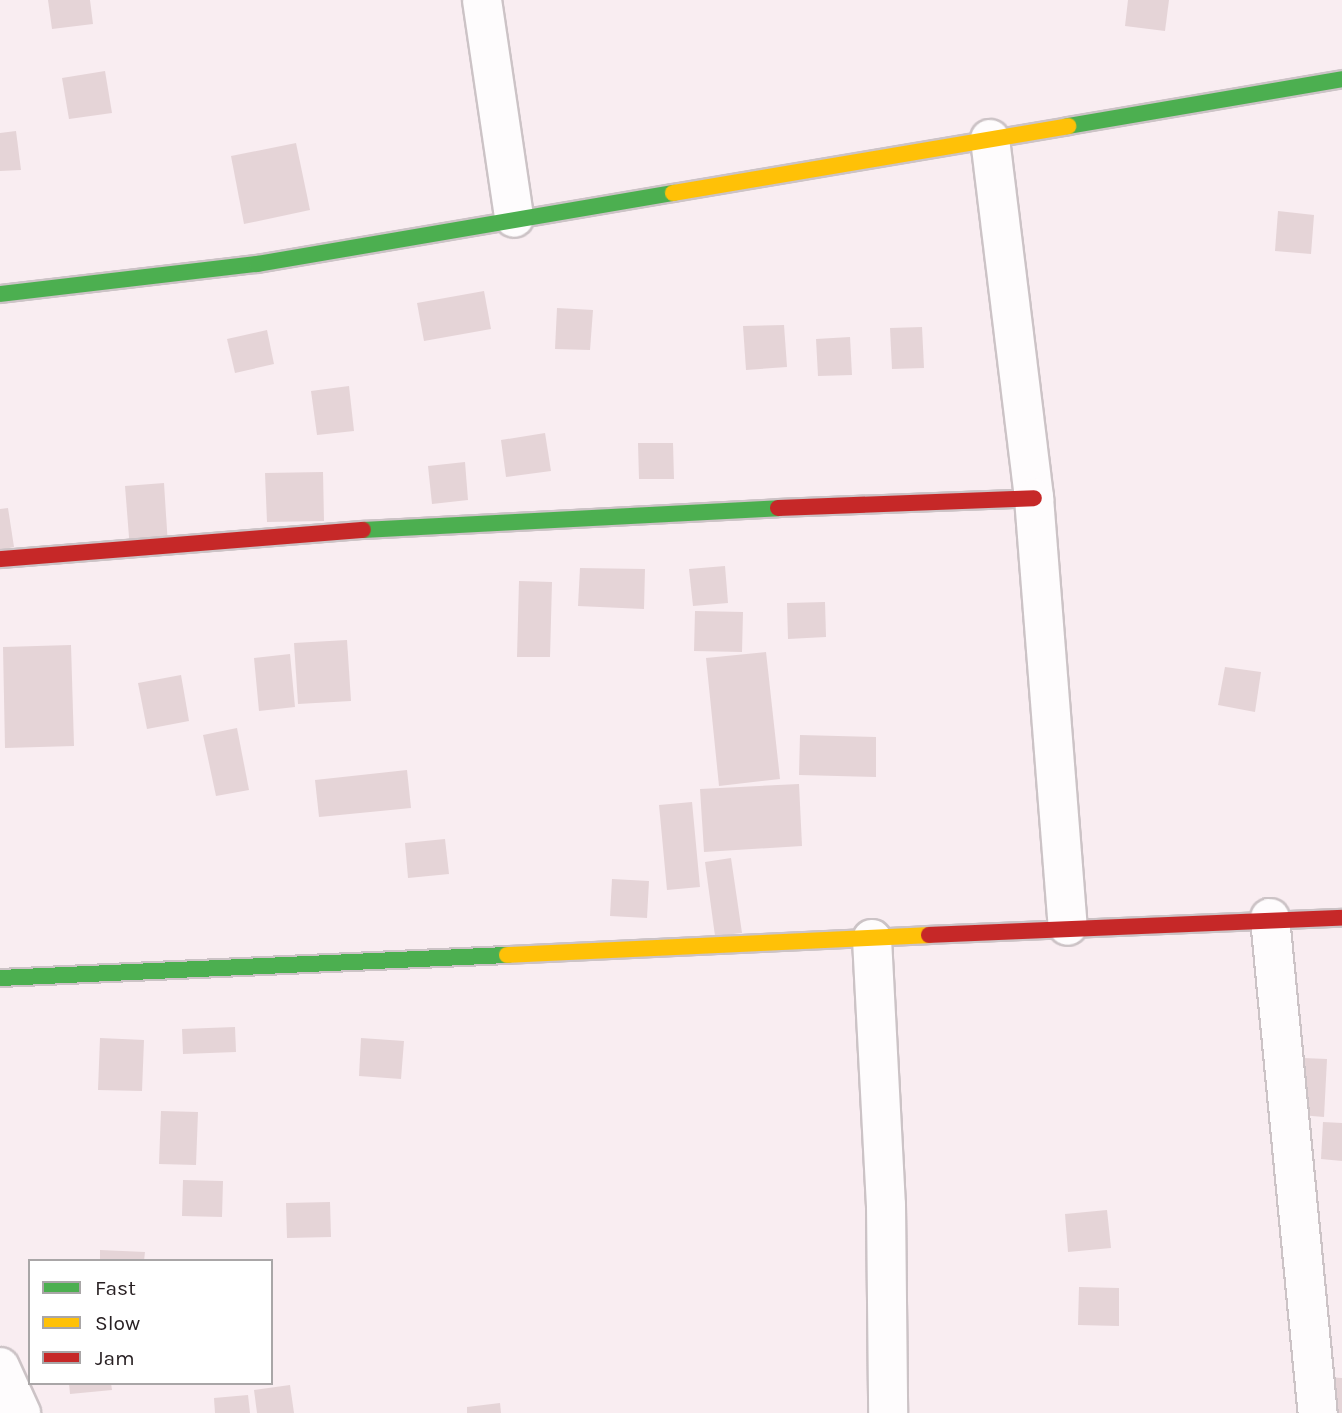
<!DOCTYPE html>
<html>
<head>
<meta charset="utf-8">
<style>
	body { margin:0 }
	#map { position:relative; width:1342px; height:1413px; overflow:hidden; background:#f9edf1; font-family:Karla,sans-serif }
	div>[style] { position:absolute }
	.building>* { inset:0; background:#e5d4d7 }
	.roads { filter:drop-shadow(2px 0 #ccc3c6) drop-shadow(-2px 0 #ccc3c6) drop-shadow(0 2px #ccc3c6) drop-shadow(0 -2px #ccc3c6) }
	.street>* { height:38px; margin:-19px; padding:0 19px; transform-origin:19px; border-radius:19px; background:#fefcfd }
	.fast>* { height:16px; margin:-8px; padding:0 8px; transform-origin:8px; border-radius:8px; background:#4caf50 }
	.slow>* { height:16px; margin:-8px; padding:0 8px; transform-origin:8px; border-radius:8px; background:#ffc107 }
	.jam>* { height:16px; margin:-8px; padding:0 8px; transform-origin:8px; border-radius:8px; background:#c62828 }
	span { translate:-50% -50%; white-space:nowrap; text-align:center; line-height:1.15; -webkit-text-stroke:7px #fff; paint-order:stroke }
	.legend { position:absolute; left:28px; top:1259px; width:245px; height:126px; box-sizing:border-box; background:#fff; border:2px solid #a9a6a7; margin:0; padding:9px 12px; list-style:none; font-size:21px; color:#282023 }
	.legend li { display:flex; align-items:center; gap:14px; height:35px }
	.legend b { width:35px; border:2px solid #a9a6a7 }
</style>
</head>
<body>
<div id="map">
	<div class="building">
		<div style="clip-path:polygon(48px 0,90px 0,93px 24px,52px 29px)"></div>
		<div style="clip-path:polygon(1128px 0,1169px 0,1165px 31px,1125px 26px)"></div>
		<div style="clip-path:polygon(105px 71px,112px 113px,69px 119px,62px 78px)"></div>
		<div style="clip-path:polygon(16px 131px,21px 170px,0 171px,0 133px)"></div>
		<div style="clip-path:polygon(296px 143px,310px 210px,244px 224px,231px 156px)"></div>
		<div style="clip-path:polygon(1278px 211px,1314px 215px,1311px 254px,1275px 251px)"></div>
		<div style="clip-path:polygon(484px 291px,491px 329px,424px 341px,417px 303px)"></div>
		<div style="clip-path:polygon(557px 308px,593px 310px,590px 350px,555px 349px)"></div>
		<div style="clip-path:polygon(784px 325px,787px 367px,746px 370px,743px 326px)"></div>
		<div style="clip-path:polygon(922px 327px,924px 368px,892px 369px,890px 328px)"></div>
		<div style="clip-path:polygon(267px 330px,274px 364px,235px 373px,227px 339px)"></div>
		<div style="clip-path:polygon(850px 337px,852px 375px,818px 376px,816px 339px)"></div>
		<div style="clip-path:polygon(349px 386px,354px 431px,317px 435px,311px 391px)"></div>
		<div style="clip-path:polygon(545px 433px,551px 471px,506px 477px,501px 440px)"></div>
		<div style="clip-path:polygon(638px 443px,673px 443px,674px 479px,639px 479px)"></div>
		<div style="clip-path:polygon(465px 462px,468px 500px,432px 504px,428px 466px)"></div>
		<div style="clip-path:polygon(323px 472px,324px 521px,267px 522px,265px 473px)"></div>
		<div style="clip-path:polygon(164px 483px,168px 546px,130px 550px,125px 486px)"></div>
		<div style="clip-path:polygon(8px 508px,14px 547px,0 550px,0 509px)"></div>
		<div style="clip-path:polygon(725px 566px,728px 603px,693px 606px,689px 569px)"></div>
		<div style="clip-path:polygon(580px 568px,645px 569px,644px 609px,578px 606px)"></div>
		<div style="clip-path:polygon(519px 581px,552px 582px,550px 657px,517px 657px)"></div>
		<div style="clip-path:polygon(825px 602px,826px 637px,788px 639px,787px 603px)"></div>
		<div style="clip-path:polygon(695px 611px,743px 612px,742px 652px,694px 651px)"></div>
		<div style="clip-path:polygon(347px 640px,351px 701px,298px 704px,294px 643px)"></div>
		<div style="clip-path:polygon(71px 645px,74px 746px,5px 748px,3px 647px)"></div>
		<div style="clip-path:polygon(766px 652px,780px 779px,719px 786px,706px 658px)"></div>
		<div style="clip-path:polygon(290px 654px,295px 707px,259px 711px,254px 658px)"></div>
		<div style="clip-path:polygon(1225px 667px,1261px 672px,1255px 712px,1218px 705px)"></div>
		<div style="clip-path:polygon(181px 675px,189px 721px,147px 729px,138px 683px)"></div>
		<div style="clip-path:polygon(237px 728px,249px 790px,216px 796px,203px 735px)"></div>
		<div style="clip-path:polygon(800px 735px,876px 737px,876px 777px,799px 775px)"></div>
		<div style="clip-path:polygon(407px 770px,411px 808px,319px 817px,315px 780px)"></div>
		<div style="clip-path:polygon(799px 784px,802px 846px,704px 852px,700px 789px)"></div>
		<div style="clip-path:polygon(692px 802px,700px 887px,667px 890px,659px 805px)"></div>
		<div style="clip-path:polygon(445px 839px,449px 874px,408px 878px,405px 843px)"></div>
		<div style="clip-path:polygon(731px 858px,742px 933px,715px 936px,705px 862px)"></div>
		<div style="clip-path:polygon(612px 879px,649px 881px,647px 918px,610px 916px)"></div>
		<div style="clip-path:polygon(235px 1027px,236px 1052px,183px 1054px,182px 1029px)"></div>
		<div style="clip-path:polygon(100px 1038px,144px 1040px,142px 1091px,98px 1090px)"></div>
		<div style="clip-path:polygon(361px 1038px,404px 1041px,401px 1079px,359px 1076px)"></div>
		<div style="clip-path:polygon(1303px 1058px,1327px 1059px,1324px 1117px,1300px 1115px)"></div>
		<div style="clip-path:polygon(161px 1111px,198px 1112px,196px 1165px,159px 1164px)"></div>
		<div style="clip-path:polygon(1323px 1122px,1342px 1123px,1342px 1161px,1321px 1159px)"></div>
		<div style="clip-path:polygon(183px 1180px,223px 1181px,222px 1217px,182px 1216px)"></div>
		<div style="clip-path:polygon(330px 1202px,331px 1237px,287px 1238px,286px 1203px)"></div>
		<div style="clip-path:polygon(1107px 1210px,1111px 1248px,1068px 1252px,1065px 1214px)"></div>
		<div style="clip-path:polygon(100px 1250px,145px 1252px,144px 1261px,100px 1261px)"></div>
		<div style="clip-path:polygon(1079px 1287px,1119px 1288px,1119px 1326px,1078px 1325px)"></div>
		<div style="clip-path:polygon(1325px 1377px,1342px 1378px,1342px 1413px,1322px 1413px)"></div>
		<div style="clip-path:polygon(69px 1383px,111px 1383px,112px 1390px,70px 1394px)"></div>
		<div style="clip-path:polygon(290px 1385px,294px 1413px,257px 1413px,254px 1390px)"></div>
		<div style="clip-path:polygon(248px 1395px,250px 1413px,215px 1413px,214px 1398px)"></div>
		<div style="clip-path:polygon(500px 1403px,501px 1413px,467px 1413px,467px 1407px)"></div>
	</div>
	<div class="roads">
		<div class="street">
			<div style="left:482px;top:0;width:220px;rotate:81.6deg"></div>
			<div style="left:990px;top:139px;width:362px;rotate:83deg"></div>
			<div style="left:1034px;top:498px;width:429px;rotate:85.5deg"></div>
			<div style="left:1270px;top:918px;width:497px;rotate:84.5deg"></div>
			<div style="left:872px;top:939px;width:266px;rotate:87deg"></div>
			<div style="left:886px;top:1205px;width:208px;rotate:89.4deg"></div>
			<div style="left:0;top:1367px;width:51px;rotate:65.5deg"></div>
		</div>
		<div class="fast">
			<div style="left:1068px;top:126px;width:278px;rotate:-9.7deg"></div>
			<div style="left:0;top:294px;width:259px;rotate:-6.7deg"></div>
			<div style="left:257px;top:264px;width:422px;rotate:-9.7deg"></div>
			<div style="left:363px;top:530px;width:416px;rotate:-3deg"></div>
			<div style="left:0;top:978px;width:508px;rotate:-2.6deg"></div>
		</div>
		<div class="slow">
			<div style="left:673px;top:193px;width:401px;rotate:-9.6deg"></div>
			<div style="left:507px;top:955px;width:422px;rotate:-2.7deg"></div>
		</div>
		<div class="jam">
			<div style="left:778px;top:508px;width:256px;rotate:-2.2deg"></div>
			<div style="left:0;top:559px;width:364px;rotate:-4.6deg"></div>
			<div style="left:929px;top:935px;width:413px;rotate:-2.4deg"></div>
		</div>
	</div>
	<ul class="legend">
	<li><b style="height:9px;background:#4caf50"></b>Fast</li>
	<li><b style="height:9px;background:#ffc107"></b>Slow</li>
	<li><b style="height:9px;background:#c62828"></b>Jam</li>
	</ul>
</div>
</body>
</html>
